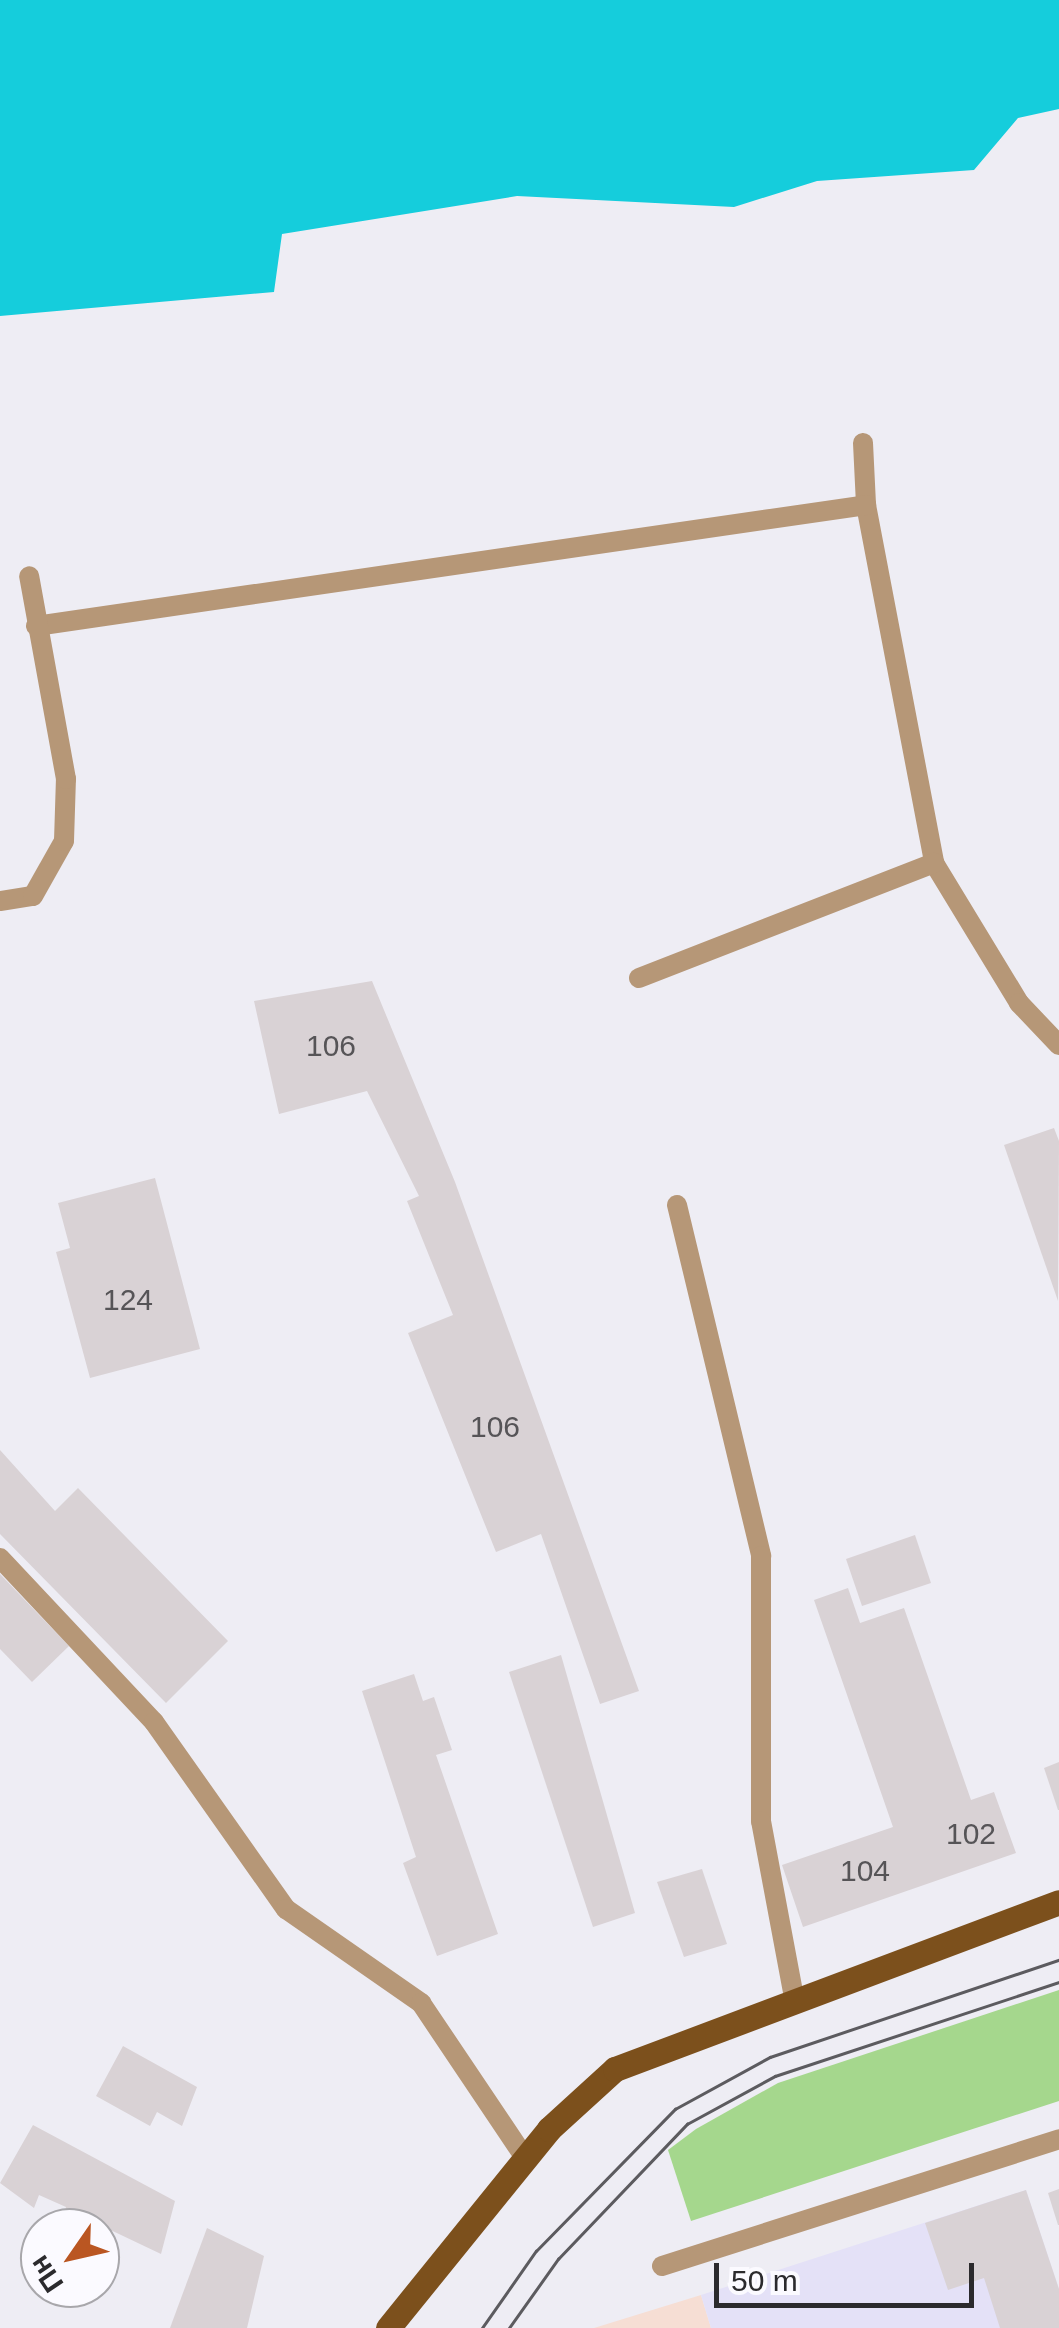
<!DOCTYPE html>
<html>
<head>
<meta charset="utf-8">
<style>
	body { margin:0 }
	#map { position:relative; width:1059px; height:2328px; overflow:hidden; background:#eeedf4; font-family:Arial,sans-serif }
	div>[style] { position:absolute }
	.commercial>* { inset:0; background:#f6ded4 }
	.education>* { inset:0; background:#e4e1f7 }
	.green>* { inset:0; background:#a5d78d }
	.water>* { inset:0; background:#15cddc }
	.building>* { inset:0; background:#d9d2d5 }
	.lane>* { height:20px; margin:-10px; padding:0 10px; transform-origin:10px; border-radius:10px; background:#b69777 }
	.primary>* { height:25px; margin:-12.5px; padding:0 12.5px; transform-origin:12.5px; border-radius:12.5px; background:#7c501c }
	.tram>* { height:2.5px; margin:-1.25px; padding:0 1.25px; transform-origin:1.25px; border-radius:1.25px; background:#5c5b5f }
	span { translate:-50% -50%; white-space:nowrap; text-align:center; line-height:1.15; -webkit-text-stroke:10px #fbfaff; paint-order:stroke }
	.number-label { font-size:30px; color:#565457 }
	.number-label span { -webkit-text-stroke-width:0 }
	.north { position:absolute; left:20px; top:2208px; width:100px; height:100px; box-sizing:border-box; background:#fbfaff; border:2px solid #a8a7ab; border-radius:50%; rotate:236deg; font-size:28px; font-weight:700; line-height:40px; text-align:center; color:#2b2a2d }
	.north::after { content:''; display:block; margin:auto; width:35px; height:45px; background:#ba5622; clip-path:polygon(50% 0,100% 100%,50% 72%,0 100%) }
	.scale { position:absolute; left:714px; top:2263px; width:260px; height:45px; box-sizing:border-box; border:5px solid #2b2a2d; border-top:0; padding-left:12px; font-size:30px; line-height:35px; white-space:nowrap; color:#2b2a2d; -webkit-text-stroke:8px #fbfaff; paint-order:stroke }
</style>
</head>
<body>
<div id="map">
	<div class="commercial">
		<div style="clip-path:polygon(701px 2295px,711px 2328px,594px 2328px)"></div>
	</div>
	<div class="education">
		<div style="clip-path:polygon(1026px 2190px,1059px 2289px,1059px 2328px,711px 2328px,701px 2295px)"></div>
	</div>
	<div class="green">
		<div style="clip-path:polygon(1059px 1990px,1059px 2101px,691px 2221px,668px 2150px,696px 2129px,778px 2083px)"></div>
	</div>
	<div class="water">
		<div style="clip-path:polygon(0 0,1059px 0,1059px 109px,1018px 118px,974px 170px,817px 181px,734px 207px,517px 196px,282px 234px,274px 292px,0 316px)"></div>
	</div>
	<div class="building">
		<div style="clip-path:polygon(372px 981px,455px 1182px,639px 1691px,600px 1704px,541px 1534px,496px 1552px,408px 1333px,453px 1315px,407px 1201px,419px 1196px,367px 1091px,279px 1114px,254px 1001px)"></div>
		<div style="clip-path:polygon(1054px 1128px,1059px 1141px,1058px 1301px,1004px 1145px)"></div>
		<div style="clip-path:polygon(155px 1178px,200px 1349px,90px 1378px,56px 1252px,70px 1248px,58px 1203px)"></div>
		<div style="clip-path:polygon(0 1450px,55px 1511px,78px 1488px,228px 1641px,166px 1703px,0 1534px)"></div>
		<div style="clip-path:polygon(915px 1535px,931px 1583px,862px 1606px,846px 1559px)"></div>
		<div style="clip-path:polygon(0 1574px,69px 1646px,32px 1682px,0 1649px)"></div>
		<div style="clip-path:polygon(848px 1588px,860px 1623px,904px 1608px,971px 1800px,994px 1792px,1016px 1853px,803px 1927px,782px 1865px,893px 1827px,814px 1600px)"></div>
		<div style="clip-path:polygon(561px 1655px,635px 1913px,593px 1927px,509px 1672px)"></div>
		<div style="clip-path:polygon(414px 1674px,423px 1701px,434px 1697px,452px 1750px,436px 1755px,498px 1934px,437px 1956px,403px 1863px,416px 1857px,362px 1691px)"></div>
		<div style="clip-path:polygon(1059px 1762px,1059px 1810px,1058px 1810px,1044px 1768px)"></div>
		<div style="clip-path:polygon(702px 1869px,727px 1944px,684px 1957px,657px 1882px)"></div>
		<div style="clip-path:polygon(123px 2046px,197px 2087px,182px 2126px,157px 2112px,150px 2126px,96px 2096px)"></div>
		<div style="clip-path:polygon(33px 2125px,175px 2201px,161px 2254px,100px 2225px,61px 2228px,66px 2207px,39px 2195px,34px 2208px,0 2183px)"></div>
		<div style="clip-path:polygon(1059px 2189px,1059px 2225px,1058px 2225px,1048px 2193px)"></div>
		<div style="clip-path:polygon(1026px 2190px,1059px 2289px,1059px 2328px,1000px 2328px,984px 2278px,948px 2290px,925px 2223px)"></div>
		<div style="clip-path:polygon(207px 2228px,264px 2256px,247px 2328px,170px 2328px)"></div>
	</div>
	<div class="lane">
		<div style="left:863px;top:443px;width:62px;rotate:87.2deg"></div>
		<div style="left:866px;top:505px;width:364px;rotate:79.2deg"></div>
		<div style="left:934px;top:863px;width:164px;rotate:58.7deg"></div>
		<div style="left:1019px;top:1003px;width:58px;rotate:46.4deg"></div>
		<div style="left:36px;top:626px;width:839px;rotate:-8.29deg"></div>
		<div style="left:0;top:901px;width:33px;rotate:-9deg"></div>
		<div style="left:33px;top:896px;width:63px;rotate:-60.6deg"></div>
		<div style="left:64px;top:841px;width:62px;rotate:-88.2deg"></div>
		<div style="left:66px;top:779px;width:206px;rotate:-100.3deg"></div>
		<div style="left:639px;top:978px;width:317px;rotate:-21.3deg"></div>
		<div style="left:677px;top:1205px;width:361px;rotate:76.5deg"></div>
		<div style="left:761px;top:1556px;width:265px;rotate:90deg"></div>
		<div style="left:761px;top:1821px;width:180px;rotate:79.4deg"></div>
		<div style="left:0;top:1558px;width:225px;rotate:46.8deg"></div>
		<div style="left:154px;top:1722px;width:229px;rotate:54.8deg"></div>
		<div style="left:286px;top:1909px;width:165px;rotate:34.8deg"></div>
		<div style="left:421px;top:2003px;width:187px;rotate:56.1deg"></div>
		<div style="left:662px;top:2266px;width:417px;rotate:-17.7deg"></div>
	</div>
	<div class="primary">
		<div style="left:388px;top:2328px;width:256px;rotate:-51deg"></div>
		<div style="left:549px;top:2129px;width:89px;rotate:-42.3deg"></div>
		<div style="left:615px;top:2069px;width:474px;rotate:-20.6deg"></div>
	</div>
	<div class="tram">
		<div style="left:482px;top:2328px;width:94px;rotate:-55deg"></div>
		<div style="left:536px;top:2251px;width:199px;rotate:-45.6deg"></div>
		<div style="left:675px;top:2109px;width:108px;rotate:-28.7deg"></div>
		<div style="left:770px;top:2057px;width:305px;rotate:-18.6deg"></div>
		<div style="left:509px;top:2328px;width:85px;rotate:-54.6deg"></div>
		<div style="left:558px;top:2259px;width:187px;rotate:-46.3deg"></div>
		<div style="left:687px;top:2124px;width:100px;rotate:-28.6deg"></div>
		<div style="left:775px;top:2076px;width:299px;rotate:-18.3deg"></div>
	</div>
	<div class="number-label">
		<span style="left:331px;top:1046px">106</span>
		<span style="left:128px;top:1300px">124</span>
		<span style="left:495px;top:1427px">106</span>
		<span style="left:971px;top:1834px">102</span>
		<span style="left:865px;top:1871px">104</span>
	</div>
	<div class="north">Пн</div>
	<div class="scale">50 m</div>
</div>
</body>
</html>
